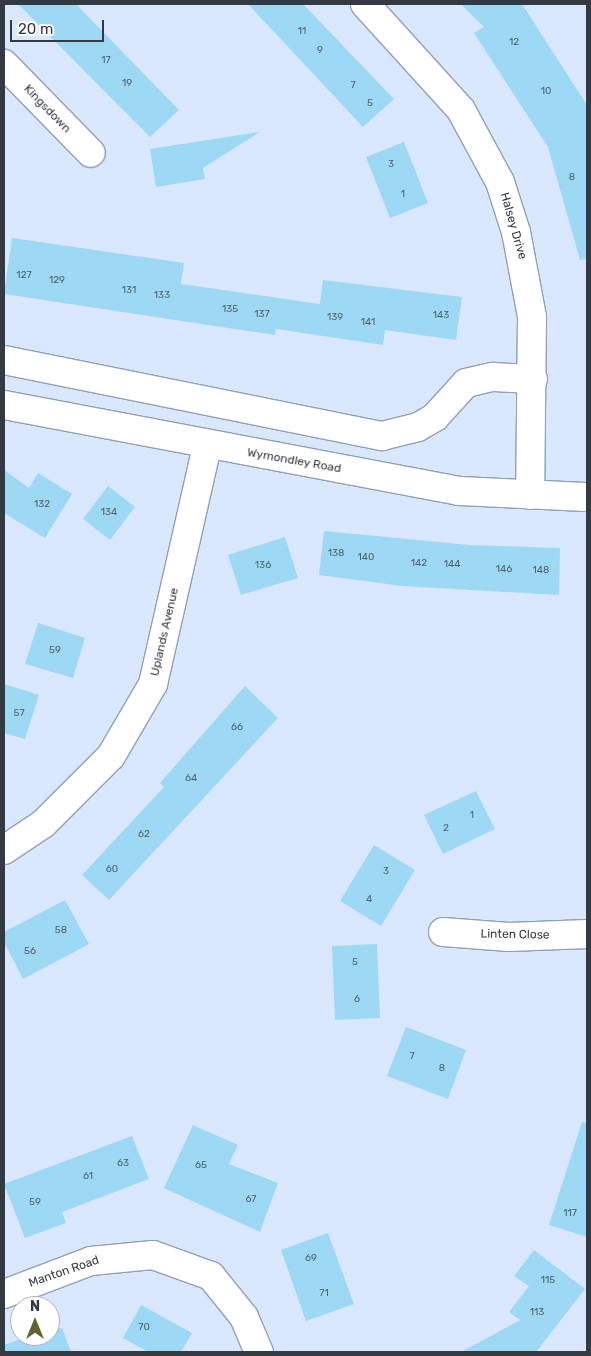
<!DOCTYPE html>
<html>
<head>
<meta charset="utf-8">
<style>
	body { margin:0 }
	#map { position:relative; width:591px; height:1356px; overflow:hidden; background:#d9e8fe; font-family:Rubik,sans-serif }
	div>[style] { position:absolute }
	.building>* { inset:0; background:#9dd9f4 }
	.roads { filter:drop-shadow(1px 0 #92a0b4) drop-shadow(-1px 0 #92a0b4) drop-shadow(0 1px #92a0b4) drop-shadow(0 -1px #92a0b4) }
	.minor>* { height:28px; margin:-14px; padding:0 14px; transform-origin:14px; border-radius:14px; background:#fff }
	.tertiary>* { height:28px; margin:-14px; padding:0 14px; transform-origin:14px; border-radius:14px; background:#fff }
	span { translate:-50% -50%; white-space:nowrap; text-align:center; line-height:1.15; -webkit-text-stroke:4.5px #fff; paint-order:stroke }
	.number-label { font-size:10px; color:#4e626e }
	.number-label span { -webkit-text-stroke-width:0 }
	.street-label { font-size:12px; color:#343a42 }
	.frame { position:absolute; inset:0; border:5px solid #343a42; pointer-events:none }
	.north { position:absolute; left:10px; top:1296px; width:50px; height:50px; box-sizing:border-box; background:#fff; border:1px solid #aeb0b3; border-radius:50%; rotate:0deg; font-size:14px; font-weight:700; line-height:20px; text-align:center; color:#343a42 }
	.north::after { content:''; display:block; margin:auto; width:18px; height:22px; background:#63622f; clip-path:polygon(50% 0,100% 100%,50% 72%,0 100%) }
	.scale { position:absolute; left:10px; top:20px; width:94px; height:22px; box-sizing:border-box; border:2px solid #343a42; border-top:0; padding-left:6px; font-size:15px; line-height:18px; white-space:nowrap; color:#343a42; -webkit-text-stroke:4px #fff; paint-order:stroke }
</style>
</head>
<body>
<div id="map">
	<div class="building">
		<div style="clip-path:polygon(18px 4px,76px 4px,179px 110px,150px 137px)"></div>
		<div style="clip-path:polygon(248px 4px,303px 4px,394px 99px,363px 127px)"></div>
		<div style="clip-path:polygon(461px 4px,522px 4px,587px 105px,587px 259px,580px 260px,548px 147px,474px 33px,484px 27px)"></div>
		<div style="clip-path:polygon(260px 132px,203px 168px,205px 179px,156px 187px,150px 149px)"></div>
		<div style="clip-path:polygon(404px 142px,428px 203px,390px 218px,366px 157px)"></div>
		<div style="clip-path:polygon(12px 238px,184px 263px,181px 284px,320px 304px,323px 280px,462px 297px,456px 340px,385px 330px,383px 345px,276px 329px,275px 335px,4px 294px)"></div>
		<div style="clip-path:polygon(4px 470px,29px 488px,38px 473px,72px 494px,45px 538px,4px 513px)"></div>
		<div style="clip-path:polygon(108px 486px,135px 507px,110px 540px,83px 519px)"></div>
		<div style="clip-path:polygon(324px 531px,469px 545px,560px 548px,559px 595px,402px 586px,319px 575px)"></div>
		<div style="clip-path:polygon(285px 537px,298px 578px,241px 595px,228px 555px)"></div>
		<div style="clip-path:polygon(38px 623px,85px 638px,73px 678px,25px 664px)"></div>
		<div style="clip-path:polygon(4px 684px,39px 695px,25px 739px,4px 733px)"></div>
		<div style="clip-path:polygon(245px 686px,278px 718px,109px 900px,82px 875px,164px 787px,160px 783px)"></div>
		<div style="clip-path:polygon(476px 791px,495px 829px,443px 854px,424px 815px)"></div>
		<div style="clip-path:polygon(374px 845px,415px 870px,381px 926px,340px 901px)"></div>
		<div style="clip-path:polygon(65px 900px,89px 944px,23px 979px,4px 942px,4px 932px)"></div>
		<div style="clip-path:polygon(377px 944px,380px 1018px,335px 1020px,332px 946px)"></div>
		<div style="clip-path:polygon(406px 1027px,466px 1050px,448px 1099px,387px 1076px)"></div>
		<div style="clip-path:polygon(582px 1122px,587px 1123px,587px 1237px,549px 1225px)"></div>
		<div style="clip-path:polygon(193px 1125px,238px 1145px,229px 1164px,278px 1183px,260px 1232px,164px 1188px)"></div>
		<div style="clip-path:polygon(132px 1136px,149px 1179px,62px 1212px,66px 1223px,25px 1238px,4px 1184px)"></div>
		<div style="clip-path:polygon(328px 1233px,354px 1304px,306px 1321px,281px 1250px)"></div>
		<div style="clip-path:polygon(534px 1250px,585px 1289px,536px 1352px,461px 1352px,520px 1320px,509px 1312px,529px 1286px,514px 1276px)"></div>
		<div style="clip-path:polygon(141px 1305px,192px 1333px,181px 1352px,148px 1352px,123px 1338px)"></div>
		<div style="clip-path:polygon(62px 1328px,71px 1352px,4px 1352px,4px 1345px,30px 1336px,50px 1336px,50px 1329px)"></div>
	</div>
	<div class="roads">
		<div class="minor">
			<div style="left:365px;top:4px;width:143px;rotate:47.8deg"></div>
			<div style="left:461px;top:110px;width:82px;rotate:61.6deg"></div>
			<div style="left:500px;top:182px;width:52px;rotate:72.3deg"></div>
			<div style="left:516px;top:232px;width:86px;rotate:79.3deg"></div>
			<div style="left:532px;top:317px;width:178px;rotate:90.6deg"></div>
			<div style="left:4px;top:64px;width:124px;rotate:45.7deg"></div>
			<div style="left:4px;top:360px;width:386px;rotate:11.4deg"></div>
			<div style="left:382px;top:436px;width:37px;rotate:-14deg"></div>
			<div style="left:418px;top:427px;width:20px;rotate:-30deg"></div>
			<div style="left:435px;top:417px;width:46px;rotate:-47.6deg"></div>
			<div style="left:466px;top:383px;width:28px;rotate:-13deg"></div>
			<div style="left:493px;top:377px;width:40px;rotate:2.9deg"></div>
			<div style="left:4px;top:850px;width:47px;rotate:-33.7deg"></div>
			<div style="left:43px;top:824px;width:96px;rotate:-45deg"></div>
			<div style="left:111px;top:756px;width:83px;rotate:-59.7deg"></div>
			<div style="left:153px;top:684px;width:244px;rotate:-77.2deg"></div>
			<div style="left:443px;top:932px;width:66px;rotate:4.3deg"></div>
			<div style="left:509px;top:937px;width:78px;rotate:-2.2deg"></div>
			<div style="left:4px;top:1294px;width:93px;rotate:-20.8deg"></div>
			<div style="left:91px;top:1261px;width:62px;rotate:-5.5deg"></div>
			<div style="left:153px;top:1255px;width:62px;rotate:19.9deg"></div>
			<div style="left:211px;top:1276px;width:53px;rotate:51.2deg"></div>
			<div style="left:244px;top:1317px;width:38px;rotate:67deg"></div>
		</div>
		<div class="tertiary">
			<div style="left:4px;top:405px;width:463px;rotate:10.7deg"></div>
			<div style="left:459px;top:491px;width:128px;rotate:2.7deg"></div>
		</div>
	</div>
	<div class="number-label">
		<span style="left:302px;top:32px">11</span>
		<span style="left:514px;top:43px">12</span>
		<span style="left:320px;top:51px">9</span>
		<span style="left:106px;top:61px">17</span>
		<span style="left:127px;top:84px">19</span>
		<span style="left:353px;top:86px">7</span>
		<span style="left:546px;top:92px">10</span>
		<span style="left:370px;top:104px">5</span>
		<span style="left:391px;top:165px">3</span>
		<span style="left:572px;top:178px">8</span>
		<span style="left:403px;top:195px">1</span>
		<span style="left:24px;top:276px">127</span>
		<span style="left:57px;top:281px">129</span>
		<span style="left:129px;top:291px">131</span>
		<span style="left:162px;top:296px">133</span>
		<span style="left:230px;top:310px">135</span>
		<span style="left:262px;top:315px">137</span>
		<span style="left:441px;top:316px">143</span>
		<span style="left:335px;top:318px">139</span>
		<span style="left:368px;top:323px">141</span>
		<span style="left:42px;top:505px">132</span>
		<span style="left:109px;top:513px">134</span>
		<span style="left:336px;top:554px">138</span>
		<span style="left:366px;top:558px">140</span>
		<span style="left:419px;top:564px">142</span>
		<span style="left:452px;top:565px">144</span>
		<span style="left:263px;top:566px">136</span>
		<span style="left:504px;top:570px">146</span>
		<span style="left:541px;top:571px">148</span>
		<span style="left:55px;top:651px">59</span>
		<span style="left:19px;top:714px">57</span>
		<span style="left:237px;top:728px">66</span>
		<span style="left:191px;top:779px">64</span>
		<span style="left:472px;top:816px">1</span>
		<span style="left:446px;top:829px">2</span>
		<span style="left:144px;top:835px">62</span>
		<span style="left:112px;top:870px">60</span>
		<span style="left:386px;top:872px">3</span>
		<span style="left:369px;top:900px">4</span>
		<span style="left:61px;top:931px">58</span>
		<span style="left:30px;top:952px">56</span>
		<span style="left:355px;top:963px">5</span>
		<span style="left:357px;top:1000px">6</span>
		<span style="left:412px;top:1057px">7</span>
		<span style="left:442px;top:1069px">8</span>
		<span style="left:123px;top:1164px">63</span>
		<span style="left:201px;top:1166px">65</span>
		<span style="left:88px;top:1177px">61</span>
		<span style="left:251px;top:1200px">67</span>
		<span style="left:35px;top:1203px">59</span>
		<span style="left:570px;top:1214px">117</span>
		<span style="left:311px;top:1259px">69</span>
		<span style="left:548px;top:1281px">115</span>
		<span style="left:324px;top:1294px">71</span>
		<span style="left:537px;top:1313px">113</span>
		<span style="left:144px;top:1328px">70</span>
	</div>
	<div class="street-label">
		<span style="left:47px;top:109px;rotate:46deg">Kingsdown</span>
		<span style="left:513px;top:226px;rotate:74deg">Halsey Drive</span>
		<span style="left:294px;top:461px;rotate:10deg">Wymondley Road</span>
		<span style="left:165px;top:632px;rotate:-77deg">Uplands Avenue</span>
		<span style="left:515px;top:935px;rotate:1deg">Linten Close</span>
		<span style="left:64px;top:1272px;rotate:-19deg">Manton Road</span>
	</div>
	<div class="frame"></div>
	<div class="north">N</div>
	<div class="scale">20 m</div>
</div>
</body>
</html>
